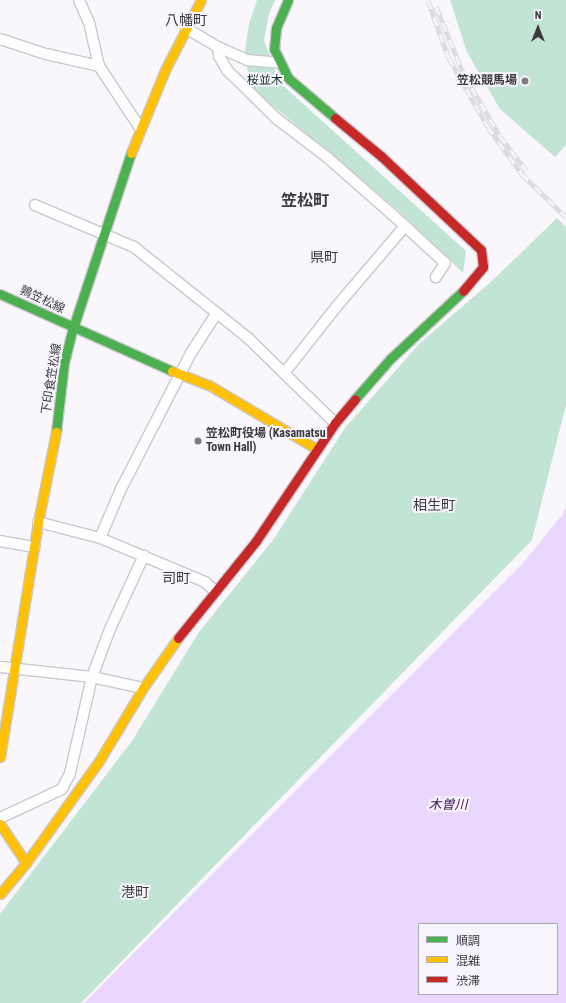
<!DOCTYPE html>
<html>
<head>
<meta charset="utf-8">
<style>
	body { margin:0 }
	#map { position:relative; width:566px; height:1003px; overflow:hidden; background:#f9f6fc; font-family:"Roboto Condensed","Noto Sans JP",sans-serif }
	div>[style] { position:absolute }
	.green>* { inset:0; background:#c1e4d4 }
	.water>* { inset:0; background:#e9d7fd }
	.roads { filter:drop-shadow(1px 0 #cac8cd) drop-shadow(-1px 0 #cac8cd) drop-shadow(0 1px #cac8cd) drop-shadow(0 -1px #cac8cd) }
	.street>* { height:10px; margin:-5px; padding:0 5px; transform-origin:5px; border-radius:5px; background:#fefeff }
	.fast>* { height:9px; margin:-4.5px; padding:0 4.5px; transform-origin:4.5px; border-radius:4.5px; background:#4caf50 }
	.slow>* { height:9px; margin:-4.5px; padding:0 4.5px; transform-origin:4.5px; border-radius:4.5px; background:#ffc107 }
	.jam>* { height:9px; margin:-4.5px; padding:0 4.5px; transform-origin:4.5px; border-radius:4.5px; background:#c62828 }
	.rail>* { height:4.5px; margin-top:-2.25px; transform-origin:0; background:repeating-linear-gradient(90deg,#f8f4fe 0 9px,#dadadc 0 18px); box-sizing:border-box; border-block:1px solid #dadadc }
	.dots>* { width:11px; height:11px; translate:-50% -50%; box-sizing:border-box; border:2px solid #f8f4fe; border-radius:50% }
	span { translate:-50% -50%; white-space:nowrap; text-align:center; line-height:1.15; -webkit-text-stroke:4px #f8f4fe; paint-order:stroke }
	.park-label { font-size:12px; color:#0e3021 }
	.poi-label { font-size:12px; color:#3c3a3e; font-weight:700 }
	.right { translate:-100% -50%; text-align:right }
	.left { translate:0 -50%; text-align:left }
	.street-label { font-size:12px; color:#3c3a3e }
	.water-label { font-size:13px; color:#3b1259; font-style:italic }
	.quarter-label { font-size:14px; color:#3c3a3e }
	.district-label { font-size:16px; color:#3c3a3e; font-weight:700 }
	.legend { position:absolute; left:418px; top:923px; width:140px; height:72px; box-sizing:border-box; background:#f8f4fe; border:1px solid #adaab1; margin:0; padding:5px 7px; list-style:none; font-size:12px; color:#3c3a3e }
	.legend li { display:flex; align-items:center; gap:8px; height:20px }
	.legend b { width:20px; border:1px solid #adaab1 }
	.north { position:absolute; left:518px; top:8px; width:40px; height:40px; -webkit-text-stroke:3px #f8f4fe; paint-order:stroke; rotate:0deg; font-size:11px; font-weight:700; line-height:16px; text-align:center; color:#3c3a3e }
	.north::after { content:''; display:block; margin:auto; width:14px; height:18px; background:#3c3a3e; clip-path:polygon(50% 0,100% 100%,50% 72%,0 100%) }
</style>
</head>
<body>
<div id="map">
	<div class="green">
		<div style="clip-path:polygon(257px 0,275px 0,269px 14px,264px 40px,279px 82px,466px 251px,463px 273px,400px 212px,254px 90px,244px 58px,249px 24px)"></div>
		<div style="clip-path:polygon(450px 0,566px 0,566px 145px,555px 157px,500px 109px,467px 52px)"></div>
		<div style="clip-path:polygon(557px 218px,566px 227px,566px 405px,532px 540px,81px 1003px,0 1003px,0 914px,132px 741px,199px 632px,273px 540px,345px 428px,419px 344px,493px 280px)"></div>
	</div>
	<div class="water">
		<div style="clip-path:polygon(evenodd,566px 506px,566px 1003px,84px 1003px,523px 563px,563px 514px,566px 506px,419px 924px,557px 924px,557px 994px,419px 994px,419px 924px)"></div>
	</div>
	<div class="roads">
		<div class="street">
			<div style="left:79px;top:0;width:24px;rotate:66deg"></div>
			<div style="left:89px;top:22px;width:45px;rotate:77.2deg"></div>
			<div style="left:99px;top:66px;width:74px;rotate:56.5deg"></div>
			<div style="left:186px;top:28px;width:37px;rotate:31deg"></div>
			<div style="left:218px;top:47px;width:32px;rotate:24deg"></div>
			<div style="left:247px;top:60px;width:32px;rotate:5deg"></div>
			<div style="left:0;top:39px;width:48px;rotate:18.1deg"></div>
			<div style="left:46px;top:54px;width:54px;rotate:12.8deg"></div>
			<div style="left:218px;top:47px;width:9px;rotate:84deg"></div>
			<div style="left:219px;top:56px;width:16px;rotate:60deg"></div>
			<div style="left:227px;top:70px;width:70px;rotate:44.4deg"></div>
			<div style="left:277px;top:119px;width:64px;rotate:37.4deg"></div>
			<div style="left:328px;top:158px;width:103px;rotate:41.4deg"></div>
			<div style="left:35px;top:205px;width:108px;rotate:23deg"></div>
			<div style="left:134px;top:247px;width:146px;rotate:38.6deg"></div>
			<div style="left:248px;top:338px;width:122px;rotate:44.3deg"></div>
			<div style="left:285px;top:372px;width:84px;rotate:-51.8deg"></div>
			<div style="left:337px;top:306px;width:105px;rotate:-49.6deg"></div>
			<div style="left:405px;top:226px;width:54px;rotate:42.8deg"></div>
			<div style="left:445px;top:263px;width:17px;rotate:123deg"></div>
			<div style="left:38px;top:522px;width:64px;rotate:14.5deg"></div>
			<div style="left:100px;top:538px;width:114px;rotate:22.7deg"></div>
			<div style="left:205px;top:582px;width:13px;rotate:42deg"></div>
			<div style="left:100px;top:538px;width:53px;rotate:-66.8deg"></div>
			<div style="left:121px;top:489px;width:153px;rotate:-62.8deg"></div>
			<div style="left:191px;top:353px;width:46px;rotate:-57.3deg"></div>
			<div style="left:0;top:541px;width:35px;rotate:10deg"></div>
			<div style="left:0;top:667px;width:93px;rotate:6.2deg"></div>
			<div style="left:92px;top:677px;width:52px;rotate:12.2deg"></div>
			<div style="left:0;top:818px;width:68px;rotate:-25.1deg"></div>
			<div style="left:62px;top:789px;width:18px;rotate:-63deg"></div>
			<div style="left:70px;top:773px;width:98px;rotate:-77.1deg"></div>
			<div style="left:92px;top:677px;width:51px;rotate:-69.4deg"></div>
			<div style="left:110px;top:629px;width:81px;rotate:-65.3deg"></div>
		</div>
		<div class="fast">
			<div style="left:288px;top:0;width:30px;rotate:113deg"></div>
			<div style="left:276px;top:28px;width:21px;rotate:95deg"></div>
			<div style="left:274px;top:49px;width:32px;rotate:64deg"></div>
			<div style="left:288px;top:78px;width:62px;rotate:40.4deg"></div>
			<div style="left:0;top:294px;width:188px;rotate:24.1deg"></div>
			<div style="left:355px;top:399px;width:53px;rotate:-48.8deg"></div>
			<div style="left:390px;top:359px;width:100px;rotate:-43deg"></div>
			<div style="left:56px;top:432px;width:69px;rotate:-83.4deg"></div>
			<div style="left:64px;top:363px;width:36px;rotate:-76deg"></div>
			<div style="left:73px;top:328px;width:184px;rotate:-71.7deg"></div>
		</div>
		<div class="slow">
			<div style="left:131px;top:153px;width:90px;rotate:-67.7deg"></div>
			<div style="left:165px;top:70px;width:79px;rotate:-62.8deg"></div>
			<div style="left:172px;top:371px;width:40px;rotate:21deg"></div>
			<div style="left:209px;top:385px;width:126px;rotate:30.7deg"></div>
			<div style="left:0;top:757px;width:238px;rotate:-80.8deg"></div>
			<div style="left:38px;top:522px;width:92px;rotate:-78.7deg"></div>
			<div style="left:0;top:824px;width:47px;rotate:56.3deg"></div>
			<div style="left:0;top:894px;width:40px;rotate:-50deg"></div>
			<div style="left:26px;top:863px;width:125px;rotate:-54.4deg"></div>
			<div style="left:99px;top:761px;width:85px;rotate:-58.9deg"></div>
			<div style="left:143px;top:688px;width:61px;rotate:-55deg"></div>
		</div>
		<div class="jam">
			<div style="left:335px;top:118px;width:60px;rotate:39.6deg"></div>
			<div style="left:381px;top:156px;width:137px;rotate:43.2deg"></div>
			<div style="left:481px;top:250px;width:17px;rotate:83deg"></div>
			<div style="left:483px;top:267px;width:31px;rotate:130deg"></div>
			<div style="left:178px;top:638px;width:124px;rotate:-51.2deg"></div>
			<div style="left:256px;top:541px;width:142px;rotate:-56.2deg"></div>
			<div style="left:335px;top:423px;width:31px;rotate:-50deg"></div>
		</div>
	</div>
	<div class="rail">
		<div style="left:428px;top:0;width:62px;rotate:70.1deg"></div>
		<div style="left:449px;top:58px;width:79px;rotate:60.5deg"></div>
		<div style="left:488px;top:127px;width:58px;rotate:54.1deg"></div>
		<div style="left:522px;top:174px;width:62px;rotate:44.3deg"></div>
		<div style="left:436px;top:6px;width:71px;rotate:67.8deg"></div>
		<div style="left:463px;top:72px;width:74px;rotate:60deg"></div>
		<div style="left:500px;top:136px;width:44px;rotate:52.4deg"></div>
	</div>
	<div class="dots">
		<div style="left:525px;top:81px;background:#7e7c80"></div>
		<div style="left:198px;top:441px;background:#7e7c80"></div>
	</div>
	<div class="park-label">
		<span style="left:265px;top:81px">桜並木</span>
	</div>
	<div class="poi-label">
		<span class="right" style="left:517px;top:81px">笠松競馬場</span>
		<span class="left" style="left:206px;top:441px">笠松町役場 (Kasamatsu<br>Town Hall)</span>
	</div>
	<div class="street-label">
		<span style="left:42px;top:300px;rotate:25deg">鶉笠松線</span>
		<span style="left:52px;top:379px;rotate:-81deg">下印食笠松線</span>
	</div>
	<div class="water-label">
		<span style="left:448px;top:805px">木曽川</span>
	</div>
	<div class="quarter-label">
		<span style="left:186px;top:20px">八幡町</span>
		<span style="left:324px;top:257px">県町</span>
		<span style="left:434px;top:505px">相生町</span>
		<span style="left:176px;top:578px">司町</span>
		<span style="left:135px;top:892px">港町</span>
	</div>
	<div class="district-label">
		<span style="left:305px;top:201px">笠松町</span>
	</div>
	<ul class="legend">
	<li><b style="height:5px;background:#4caf50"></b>順調</li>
	<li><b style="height:5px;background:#ffc107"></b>混雑</li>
	<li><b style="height:5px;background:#c62828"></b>渋滞</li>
	</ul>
	<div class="north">N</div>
</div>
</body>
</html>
